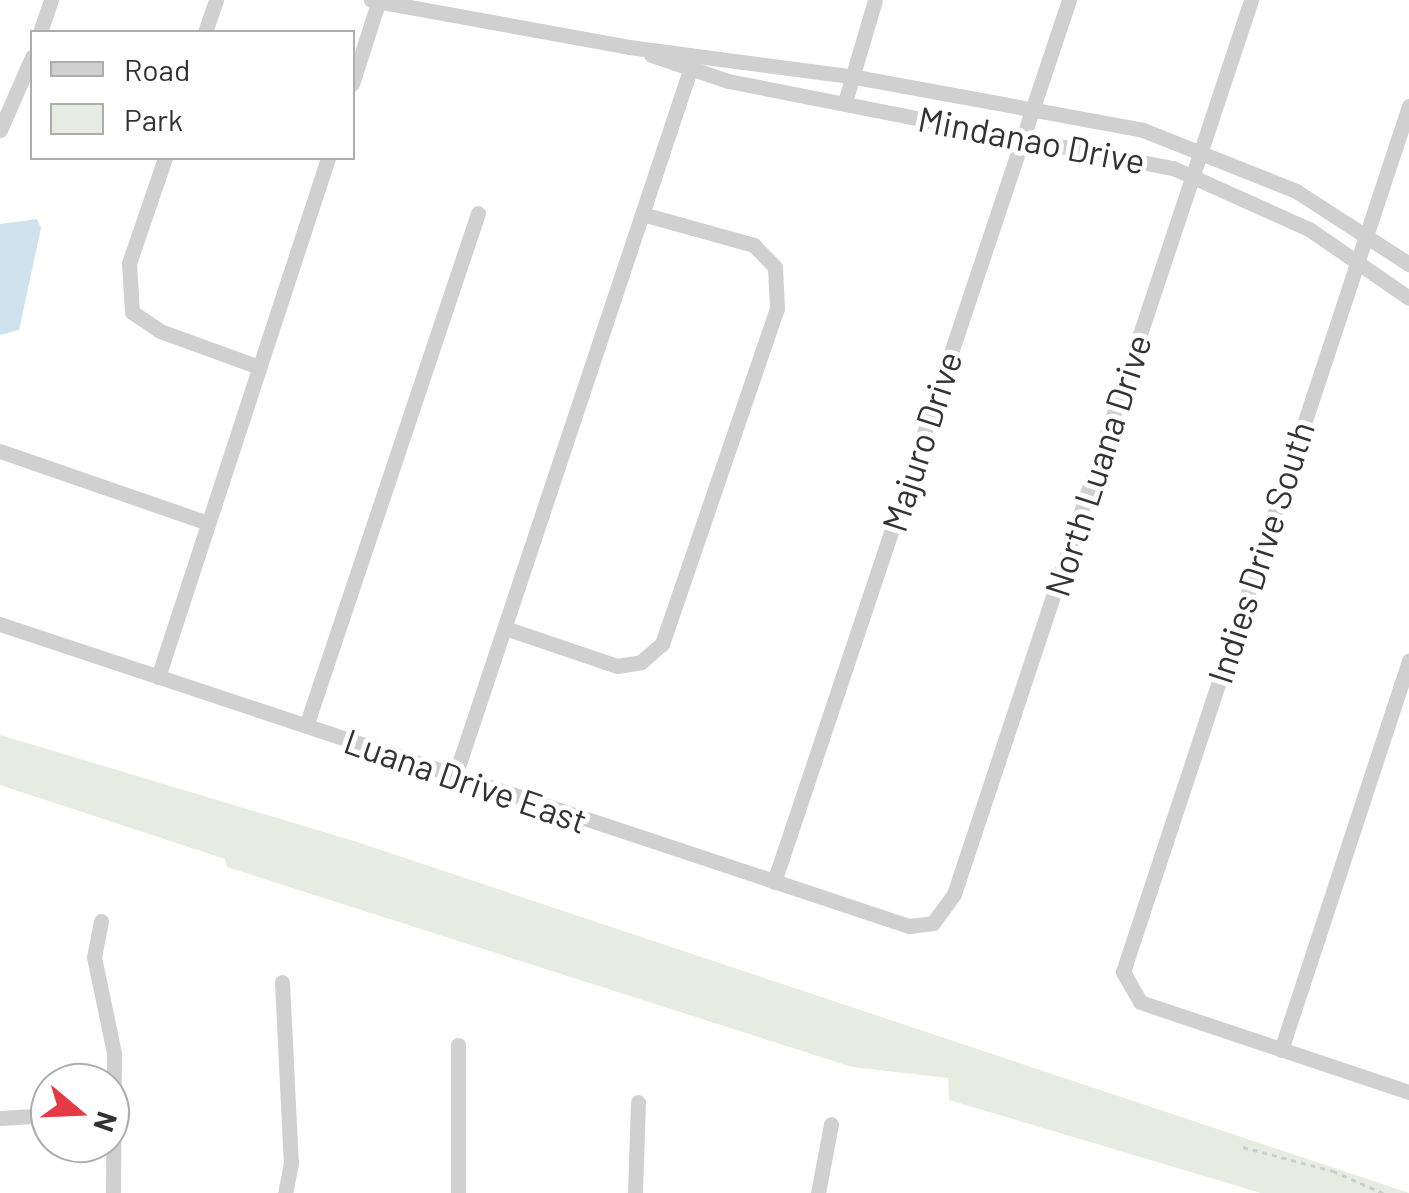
<!DOCTYPE html>
<html>
<head>
<meta charset="utf-8">
<style>
	body { margin:0 }
	#map { position:relative; width:1409px; height:1193px; overflow:hidden; background:#fff; font-family:Barlow,sans-serif }
	div>[style] { position:absolute }
	.green>* { inset:0; background:#e6ecdf }
	.water>* { inset:0; background:#cfe2ee }
	.path>* { height:2.5px; margin-top:-1.25px; transform-origin:0; background:repeating-linear-gradient(90deg,#cdcdcd 0 5px,transparent 0 10px) }
	.street>* { height:15px; margin:-7.5px; padding:0 7.5px; transform-origin:7.5px; border-radius:7.5px; background:#d0d0d0 }
	span { translate:-50% -50%; white-space:nowrap; text-align:center; line-height:1.15; -webkit-text-stroke:10px #fff; paint-order:stroke }
	.street-label { font-size:35px; color:#333 }
	.legend { position:absolute; left:30px; top:30px; width:325px; height:130px; box-sizing:border-box; background:#fff; border:2px solid #adadad; margin:0; padding:12px 18px; list-style:none; font-size:30px; color:#333 }
	.legend li { display:flex; align-items:center; gap:20px; height:50px }
	.legend b { width:50px; border:2px solid #adadad }
	.north { position:absolute; left:30px; top:1063px; width:100px; height:100px; box-sizing:border-box; background:#fff; border:2px solid #adadad; border-radius:50%; rotate:109deg; font-size:28px; font-weight:700; line-height:40px; text-align:center; color:#333 }
	.north::after { content:''; display:block; margin:auto; width:35px; height:45px; background:#e63946; clip-path:polygon(50% 0,100% 100%,50% 72%,0 100%) }
</style>
</head>
<body>
<div id="map">
	<div class="green">
		<div style="clip-path:polygon(0 735px,354px 841px,1409px 1193px,1261px 1193px,949px 1100px,948px 1078px,852px 1067px,227px 867px,225px 859px,0 785px)"></div>
	</div>
	<div class="water">
		<div style="clip-path:polygon(37px 219px,41px 228px,19px 330px,0 335px,0 224px)"></div>
	</div>
	<div class="path">
		<div style="left:1243px;top:1147px;width:93px;rotate:14.9deg"></div>
		<div style="left:1333px;top:1171px;width:55px;rotate:23.7deg"></div>
	</div>
	<div class="street">
		<div style="left:371px;top:0;width:262px;rotate:10.3deg"></div>
		<div style="left:629px;top:47px;width:223px;rotate:7.5deg"></div>
		<div style="left:850px;top:76px;width:298px;rotate:10.4deg"></div>
		<div style="left:1143px;top:130px;width:165px;rotate:21.7deg"></div>
		<div style="left:1296px;top:191px;width:135px;rotate:32.9deg"></div>
		<div style="left:40px;top:32px;width:34px;rotate:-71deg"></div>
		<div style="left:205px;top:32px;width:34px;rotate:-71deg"></div>
		<div style="left:651px;top:55px;width:81px;rotate:18.7deg"></div>
		<div style="left:728px;top:81px;width:453px;rotate:11.1deg"></div>
		<div style="left:1173px;top:168px;width:149px;rotate:24.2deg"></div>
		<div style="left:1309px;top:229px;width:121px;rotate:34.6deg"></div>
		<div style="left:352px;top:84px;width:88px;rotate:-72.2deg"></div>
		<div style="left:845px;top:102px;width:106px;rotate:-73.6deg"></div>
		<div style="left:1409px;top:106px;width:912px;rotate:108.28deg"></div>
		<div style="left:1123px;top:972px;width:34px;rotate:60deg"></div>
		<div style="left:1140px;top:1002px;width:284px;rotate:18.5deg"></div>
		<div style="left:0;top:130px;width:80px;rotate:-66.3deg"></div>
		<div style="left:165px;top:158px;width:111px;rotate:108.9deg"></div>
		<div style="left:129px;top:263px;width:49px;rotate:86.5deg"></div>
		<div style="left:132px;top:312px;width:34px;rotate:34deg"></div>
		<div style="left:160px;top:331px;width:105px;rotate:20deg"></div>
		<div style="left:0;top:451px;width:220px;rotate:19.1deg"></div>
		<div style="left:0;top:624px;width:958px;rotate:18.38deg"></div>
		<div style="left:909px;top:926px;width:24px;rotate:-7deg"></div>
		<div style="left:933px;top:923px;width:36px;rotate:-54deg"></div>
		<div style="left:954px;top:894px;width:942px;rotate:-71.62deg"></div>
		<div style="left:505px;top:628px;width:118px;rotate:18.7deg"></div>
		<div style="left:617px;top:666px;width:24px;rotate:-9deg"></div>
		<div style="left:641px;top:662px;width:28px;rotate:-41deg"></div>
		<div style="left:662px;top:644px;width:354px;rotate:-71.1deg"></div>
		<div style="left:777px;top:309px;width:42px;rotate:-92.7deg"></div>
		<div style="left:775px;top:267px;width:30px;rotate:-134deg"></div>
		<div style="left:754px;top:245px;width:116px;rotate:-164.5deg"></div>
		<div style="left:158px;top:677px;width:546px;rotate:-71.86deg"></div>
		<div style="left:306px;top:726px;width:541px;rotate:-71.46deg"></div>
		<div style="left:455px;top:776px;width:750px;rotate:-71.59deg"></div>
		<div style="left:774px;top:882px;width:930px;rotate:-71.51deg"></div>
		<div style="left:101px;top:921px;width:37px;rotate:101deg"></div>
		<div style="left:94px;top:957px;width:98px;rotate:78.2deg"></div>
		<div style="left:114px;top:1053px;width:140px;rotate:90.4deg"></div>
		<div style="left:282px;top:982px;width:181px;rotate:87.2deg"></div>
		<div style="left:291px;top:1163px;width:31px;rotate:101deg"></div>
		<div style="left:1281px;top:1050px;width:410px;rotate:-71.8deg"></div>
		<div style="left:0;top:1118px;width:50px;rotate:-3.4deg"></div>
		<div style="left:458px;top:1193px;width:148px;rotate:-90deg"></div>
		<div style="left:635px;top:1193px;width:91px;rotate:-88.1deg"></div>
		<div style="left:818px;top:1193px;width:70px;rotate:-79.3deg"></div>
	</div>
	<div class="street-label">
		<span style="left:1032px;top:139px;rotate:11deg">Mindanao Drive</span>
		<span style="left:921px;top:441px;rotate:-72deg">Majuro Drive</span>
		<span style="left:1097px;top:465px;rotate:-72deg">North Luana Drive</span>
		<span style="left:1260px;top:552px;rotate:-72deg">Indies Drive South</span>
		<span style="left:466px;top:780px;rotate:19deg">Luana Drive East</span>
	</div>
	<ul class="legend">
	<li><b style="height:12px;background:#d0d0d0"></b>Road</li>
	<li><b style="height:28px;background:#e6ecdf"></b>Park</li>
	</ul>
	<div class="north">N</div>
</div>
</body>
</html>
